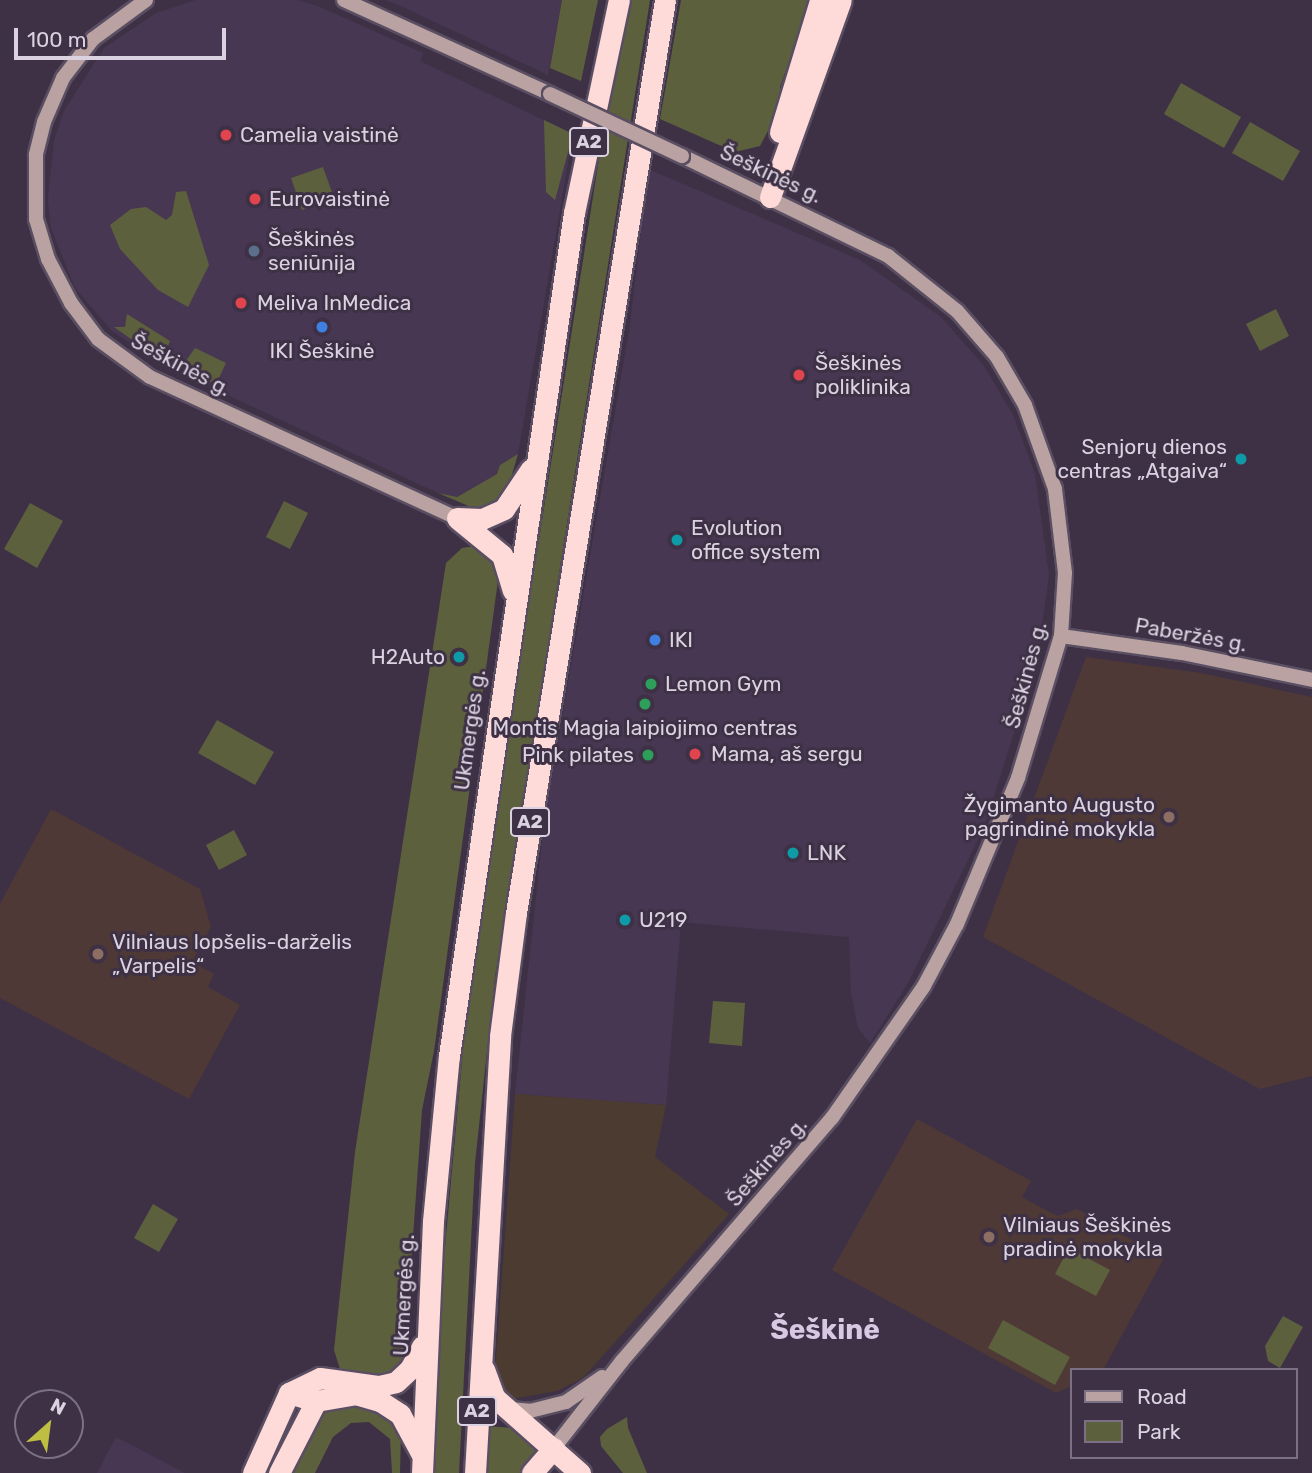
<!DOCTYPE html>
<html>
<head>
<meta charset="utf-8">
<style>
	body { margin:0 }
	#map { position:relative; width:1312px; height:1473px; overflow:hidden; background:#3e3146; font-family:Rubik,sans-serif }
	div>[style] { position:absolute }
	.built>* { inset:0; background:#483752 }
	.industrial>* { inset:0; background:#4c3b30 }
	.education>* { inset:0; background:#4e3936 }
	.green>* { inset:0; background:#5d603d }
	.roads { filter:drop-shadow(2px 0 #5a4e62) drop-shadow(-2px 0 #5a4e62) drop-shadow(0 2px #5a4e62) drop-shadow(0 -2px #5a4e62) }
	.secondary>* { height:14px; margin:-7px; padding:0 7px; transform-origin:7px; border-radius:7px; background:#b9a2a1 }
	.highway>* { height:21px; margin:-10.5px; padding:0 10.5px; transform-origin:10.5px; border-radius:10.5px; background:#fedad9 }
	.bridges { filter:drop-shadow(2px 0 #5a4e62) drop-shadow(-2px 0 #5a4e62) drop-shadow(0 2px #5a4e62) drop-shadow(0 -2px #5a4e62) }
	.secondary-bridge>* { height:14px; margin:-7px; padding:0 7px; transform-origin:7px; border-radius:7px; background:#b9a2a1 }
	.dots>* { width:19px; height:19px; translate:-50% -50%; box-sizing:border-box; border:4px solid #3e3146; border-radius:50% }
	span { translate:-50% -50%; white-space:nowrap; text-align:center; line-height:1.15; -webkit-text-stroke:6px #3e3146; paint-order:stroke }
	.shield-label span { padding:2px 5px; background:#3e3146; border:2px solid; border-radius:5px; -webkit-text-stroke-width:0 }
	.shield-label { font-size:19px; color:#dad2e0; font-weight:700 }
	.poi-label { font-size:21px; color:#dad2e0 }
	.left { translate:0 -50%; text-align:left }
	.right { translate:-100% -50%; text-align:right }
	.street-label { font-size:21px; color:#dad2e0 }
	.district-label { font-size:28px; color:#d8c8e2; font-weight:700 }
	.legend { position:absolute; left:1070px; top:1368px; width:228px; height:91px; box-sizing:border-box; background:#3e3146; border:2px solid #7c7184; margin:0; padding:9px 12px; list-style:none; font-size:21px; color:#dad2e0 }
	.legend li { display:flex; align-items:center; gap:14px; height:35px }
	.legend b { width:35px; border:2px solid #7c7184 }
	.north { position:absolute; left:14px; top:1389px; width:70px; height:70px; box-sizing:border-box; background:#3e3146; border:2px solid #7c7184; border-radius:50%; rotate:28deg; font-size:19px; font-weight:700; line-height:28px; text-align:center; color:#dad2e0 }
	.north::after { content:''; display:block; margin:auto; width:24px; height:32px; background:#bebf42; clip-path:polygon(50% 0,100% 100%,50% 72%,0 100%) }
	.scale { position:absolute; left:14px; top:28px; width:212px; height:32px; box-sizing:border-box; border:4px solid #dad2e0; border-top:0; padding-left:9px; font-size:21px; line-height:24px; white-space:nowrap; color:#dad2e0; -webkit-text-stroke:5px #3e3146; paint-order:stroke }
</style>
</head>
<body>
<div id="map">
	<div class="built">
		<div style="clip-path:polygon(196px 0,298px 0,320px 7px,423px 53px,420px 61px,573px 134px,518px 454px,500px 465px,497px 474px,456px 497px,438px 493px,161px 364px,112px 331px,75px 288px,51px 228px,48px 200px,54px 140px,64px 111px,104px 48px,156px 13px)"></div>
		<div style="clip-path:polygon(385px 0,562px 0,548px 75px,403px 7px)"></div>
		<div style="clip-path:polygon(648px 169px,860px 260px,941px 317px,984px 366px,1013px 415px,1035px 474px,1049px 575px,1037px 661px,984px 827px,908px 983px,870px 1043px,858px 1028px,851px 993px,849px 937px,681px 922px,666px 1105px,515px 1094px,544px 822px,630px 325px)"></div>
		<div style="clip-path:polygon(116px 1437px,185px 1473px,97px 1473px)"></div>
	</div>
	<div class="industrial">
		<div style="clip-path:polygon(515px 1094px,666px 1105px,655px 1157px,729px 1214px,583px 1378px,557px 1391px,513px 1399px,494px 1387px)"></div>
	</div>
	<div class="education">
		<div style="clip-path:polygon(1086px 657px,1201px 673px,1312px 697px,1312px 1076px,1260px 1089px,983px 937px)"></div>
		<div style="clip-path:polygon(51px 809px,200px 889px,211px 927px,192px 962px,214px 974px,208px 987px,240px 1005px,189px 1099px,0 998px,0 904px)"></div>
		<div style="clip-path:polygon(917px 1119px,1031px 1181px,1022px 1197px,1042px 1208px,1058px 1216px,1077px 1209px,1164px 1258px,1103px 1370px,1072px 1370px,1072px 1386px,1056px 1393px,832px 1270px)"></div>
	</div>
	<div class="green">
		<div style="clip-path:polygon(562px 0,598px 0,581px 81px,550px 68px)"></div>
		<div style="clip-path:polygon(624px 0,650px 0,495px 977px,475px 1163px,459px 1473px,435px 1473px,441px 1291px,469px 984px)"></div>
		<div style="clip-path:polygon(681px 0,811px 0,795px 46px,798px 59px,786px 70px,780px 87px,782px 104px,760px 146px,735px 152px,660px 119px)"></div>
		<div style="clip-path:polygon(1181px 83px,1241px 117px,1224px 148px,1164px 114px)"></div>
		<div style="clip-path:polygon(544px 120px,573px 134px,555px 200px,546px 192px)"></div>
		<div style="clip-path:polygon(1250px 122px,1300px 151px,1283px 181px,1232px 153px)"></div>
		<div style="clip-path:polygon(323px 167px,334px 198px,302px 210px,291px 178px)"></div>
		<div style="clip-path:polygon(186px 191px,209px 265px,188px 307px,158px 290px,120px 249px,110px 225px,131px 209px,146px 207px,166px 220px,172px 215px,176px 192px)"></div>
		<div style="clip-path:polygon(1276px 309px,1289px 336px,1260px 351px,1246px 324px)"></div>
		<div style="clip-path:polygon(127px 314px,170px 341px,162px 361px,114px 327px,125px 327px)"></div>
		<div style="clip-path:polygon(195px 348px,226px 363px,218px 380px,210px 382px,185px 370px,183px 365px)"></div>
		<div style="clip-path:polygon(518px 454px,504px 502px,478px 510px,438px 493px,457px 497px,497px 474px,500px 465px)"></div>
		<div style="clip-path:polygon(284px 501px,308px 513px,290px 549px,266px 537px)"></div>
		<div style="clip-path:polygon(30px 503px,63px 521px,37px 568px,4px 549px)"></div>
		<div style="clip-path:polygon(475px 546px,489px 552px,499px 573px,434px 1051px,422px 1110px,404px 1364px,396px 1377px,354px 1378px,340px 1369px,334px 1350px,355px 1152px,446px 563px,462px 548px)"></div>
		<div style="clip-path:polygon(217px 720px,274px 752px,255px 785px,198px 753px)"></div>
		<div style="clip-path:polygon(234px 830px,247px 855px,219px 870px,206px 845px)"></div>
		<div style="clip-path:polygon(713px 1001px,745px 1003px,742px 1046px,709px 1043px)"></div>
		<div style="clip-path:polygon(153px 1204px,178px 1219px,159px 1252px,134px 1238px)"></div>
		<div style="clip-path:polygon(1069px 1248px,1110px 1270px,1096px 1296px,1055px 1274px)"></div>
		<div style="clip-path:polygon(1283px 1316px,1303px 1327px,1280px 1368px,1268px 1361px,1265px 1346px)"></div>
		<div style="clip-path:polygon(1003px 1320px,1070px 1357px,1055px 1385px,988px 1348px)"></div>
		<div style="clip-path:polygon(355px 1401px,387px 1412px,401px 1433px,400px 1473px,392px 1473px,390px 1439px,369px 1422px,351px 1423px,333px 1437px,315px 1473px,287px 1473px,327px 1406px)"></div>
		<div style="clip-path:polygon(627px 1417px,628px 1428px,647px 1473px,623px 1473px,601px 1446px,600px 1437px,607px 1429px)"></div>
		<div style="clip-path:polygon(485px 1426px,528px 1429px,546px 1447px,522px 1473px,484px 1473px)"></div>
	</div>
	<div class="roads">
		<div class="secondary">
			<div style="left:146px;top:0;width:66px;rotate:143.7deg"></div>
			<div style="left:93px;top:39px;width:49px;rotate:127.6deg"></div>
			<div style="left:63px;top:78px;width:48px;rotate:113.4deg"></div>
			<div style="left:44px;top:122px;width:34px;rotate:104deg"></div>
			<div style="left:36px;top:155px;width:64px;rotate:90deg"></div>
			<div style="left:36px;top:219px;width:42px;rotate:73.3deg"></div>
			<div style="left:48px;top:259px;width:50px;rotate:62.4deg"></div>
			<div style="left:71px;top:303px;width:45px;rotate:53.1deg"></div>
			<div style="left:98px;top:339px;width:64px;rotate:36.2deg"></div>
			<div style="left:150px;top:377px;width:338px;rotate:24.7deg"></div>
			<div style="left:344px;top:0;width:226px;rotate:24.5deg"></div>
			<div style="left:1061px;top:636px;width:122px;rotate:8deg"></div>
			<div style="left:1182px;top:653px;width:133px;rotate:11.7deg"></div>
			<div style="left:509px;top:1409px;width:21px;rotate:5deg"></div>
			<div style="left:530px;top:1411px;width:37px;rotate:-14deg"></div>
			<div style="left:566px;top:1402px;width:44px;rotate:-34.8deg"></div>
			<div style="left:554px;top:1448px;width:110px;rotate:-52deg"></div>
			<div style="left:622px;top:1361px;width:321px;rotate:-49.2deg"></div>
			<div style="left:832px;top:1118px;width:161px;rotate:-55.1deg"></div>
			<div style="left:924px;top:986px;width:70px;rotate:-62deg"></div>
			<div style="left:957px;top:924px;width:158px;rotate:-67.3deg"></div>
			<div style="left:1018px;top:778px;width:148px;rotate:-73.2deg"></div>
			<div style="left:1061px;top:636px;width:63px;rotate:-86.4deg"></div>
			<div style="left:1065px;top:573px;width:85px;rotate:-96.8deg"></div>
			<div style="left:1055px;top:489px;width:89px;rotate:-109.7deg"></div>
			<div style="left:1025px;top:405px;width:56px;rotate:-120.3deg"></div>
			<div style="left:997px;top:357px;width:61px;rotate:-131deg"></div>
			<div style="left:957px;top:311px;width:88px;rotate:-141.4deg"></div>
			<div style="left:888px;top:256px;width:229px;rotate:-154.1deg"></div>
		</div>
		<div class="highway">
			<div style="left:780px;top:132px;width:138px;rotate:-73.1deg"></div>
			<div style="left:770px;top:197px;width:209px;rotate:-70.2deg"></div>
			<div style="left:457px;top:518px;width:25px;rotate:2deg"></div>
			<div style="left:482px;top:519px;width:24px;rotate:-24deg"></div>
			<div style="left:504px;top:509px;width:48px;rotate:-56deg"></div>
			<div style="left:458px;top:519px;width:57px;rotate:39.3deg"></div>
			<div style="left:502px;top:555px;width:37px;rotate:73deg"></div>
			<div style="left:484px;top:1369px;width:30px;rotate:70deg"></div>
			<div style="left:494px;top:1397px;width:115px;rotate:41.5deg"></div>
			<div style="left:289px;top:1393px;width:28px;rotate:17deg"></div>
			<div style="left:316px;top:1401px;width:40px;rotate:-10deg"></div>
			<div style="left:355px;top:1394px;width:26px;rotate:16deg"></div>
			<div style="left:380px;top:1401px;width:24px;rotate:33deg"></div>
			<div style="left:400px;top:1414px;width:44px;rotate:61.7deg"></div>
			<div style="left:253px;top:1473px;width:88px;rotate:-65.8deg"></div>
			<div style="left:289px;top:1393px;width:34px;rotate:-26deg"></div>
			<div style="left:320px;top:1378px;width:60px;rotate:7.7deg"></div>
			<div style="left:379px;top:1386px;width:17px;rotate:-13deg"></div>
			<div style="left:396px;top:1382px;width:19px;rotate:-43deg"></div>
			<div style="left:410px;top:1369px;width:26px;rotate:-62deg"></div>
			<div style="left:279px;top:1473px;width:81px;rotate:-62.8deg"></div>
			<div style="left:422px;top:1473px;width:252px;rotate:-87.5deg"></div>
			<div style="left:433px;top:1221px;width:166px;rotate:-84.5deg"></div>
			<div style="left:449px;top:1056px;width:852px;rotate:-81.57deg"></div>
			<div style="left:574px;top:213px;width:218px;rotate:-78.1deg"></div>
			<div style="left:475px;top:1473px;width:438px;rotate:-86.7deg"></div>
			<div style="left:500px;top:1036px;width:124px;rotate:-82.6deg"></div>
			<div style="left:516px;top:913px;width:925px;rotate:-80.73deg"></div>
			<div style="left:532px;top:1473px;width:33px;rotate:-49deg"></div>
		</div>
	</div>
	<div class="bridges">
		<div class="secondary-bridge">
			<div style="left:550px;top:94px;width:146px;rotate:25.2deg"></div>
		</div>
	</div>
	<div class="dots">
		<div style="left:226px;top:135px;background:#e0444e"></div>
		<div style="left:255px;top:199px;background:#e0444e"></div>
		<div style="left:254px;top:251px;background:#5c6f8a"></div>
		<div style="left:241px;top:303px;background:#e0444e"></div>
		<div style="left:322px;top:327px;background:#3f7fe0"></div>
		<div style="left:799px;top:375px;background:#e0444e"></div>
		<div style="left:1241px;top:459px;background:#0f9aa8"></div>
		<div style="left:677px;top:540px;background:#0f9aa8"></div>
		<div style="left:655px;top:640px;background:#3f7fe0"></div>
		<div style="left:459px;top:657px;background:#0f9aa8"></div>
		<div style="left:651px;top:684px;background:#2e9e5b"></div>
		<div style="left:645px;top:704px;background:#2e9e5b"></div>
		<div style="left:695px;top:754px;background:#e0444e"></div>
		<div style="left:648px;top:755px;background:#2e9e5b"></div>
		<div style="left:1169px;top:817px;background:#8d6e63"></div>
		<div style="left:793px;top:853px;background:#0f9aa8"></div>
		<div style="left:625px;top:920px;background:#0f9aa8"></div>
		<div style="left:98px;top:954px;background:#8d6e63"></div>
		<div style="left:989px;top:1237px;background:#8d6e63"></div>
	</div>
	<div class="shield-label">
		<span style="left:589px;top:142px">A2</span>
		<span style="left:530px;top:822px">A2</span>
		<span style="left:477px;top:1411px">A2</span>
	</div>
	<div class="poi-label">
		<span class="left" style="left:240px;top:135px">Camelia vaistinė</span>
		<span class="left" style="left:269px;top:199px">Eurovaistinė</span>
		<span class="left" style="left:268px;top:251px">Šeškinės<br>seniūnija</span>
		<span class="left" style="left:257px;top:303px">Meliva InMedica</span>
		<span style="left:322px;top:351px">IKI Šeškinė</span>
		<span class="left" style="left:815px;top:375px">Šeškinės<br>poliklinika</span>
		<span class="right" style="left:1227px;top:459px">Senjorų dienos<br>centras „Atgaiva“</span>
		<span class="left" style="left:691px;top:540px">Evolution<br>office system</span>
		<span class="left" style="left:669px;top:640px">IKI</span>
		<span class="right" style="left:445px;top:657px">H2Auto</span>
		<span class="left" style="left:665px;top:684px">Lemon Gym</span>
		<span style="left:645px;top:728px">Montis Magia laipiojimo centras</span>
		<span class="left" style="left:711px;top:754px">Mama, aš sergu</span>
		<span class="right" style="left:634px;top:755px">Pink pilates</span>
		<span class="right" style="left:1155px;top:817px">Žygimanto Augusto<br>pagrindinė mokykla</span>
		<span class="left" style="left:807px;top:853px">LNK</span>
		<span class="left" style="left:639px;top:920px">U219</span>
		<span class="left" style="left:112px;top:954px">Vilniaus lopšelis-darželis<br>„Varpelis“</span>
		<span class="left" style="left:1003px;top:1237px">Vilniaus Šeškinės<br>pradinė mokykla</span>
	</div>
	<div class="street-label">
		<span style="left:771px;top:174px;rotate:25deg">Šeškinės g.</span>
		<span style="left:181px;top:365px;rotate:28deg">Šeškinės g.</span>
		<span style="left:1191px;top:635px;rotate:10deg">Paberžės g.</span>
		<span style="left:1026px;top:675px;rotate:-75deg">Šeškinės g.</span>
		<span style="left:470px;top:730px;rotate:-82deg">Ukmergės g.</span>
		<span style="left:767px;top:1162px;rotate:-49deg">Šeškinės g.</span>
		<span style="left:404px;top:1295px;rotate:-87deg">Ukmergės g.</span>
	</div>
	<div class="district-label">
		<span style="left:825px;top:1330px">Šeškinė</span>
	</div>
	<ul class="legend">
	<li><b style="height:9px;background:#b9a2a1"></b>Road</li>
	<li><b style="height:19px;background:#5d603d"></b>Park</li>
	</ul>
	<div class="north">N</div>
	<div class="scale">100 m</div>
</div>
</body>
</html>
